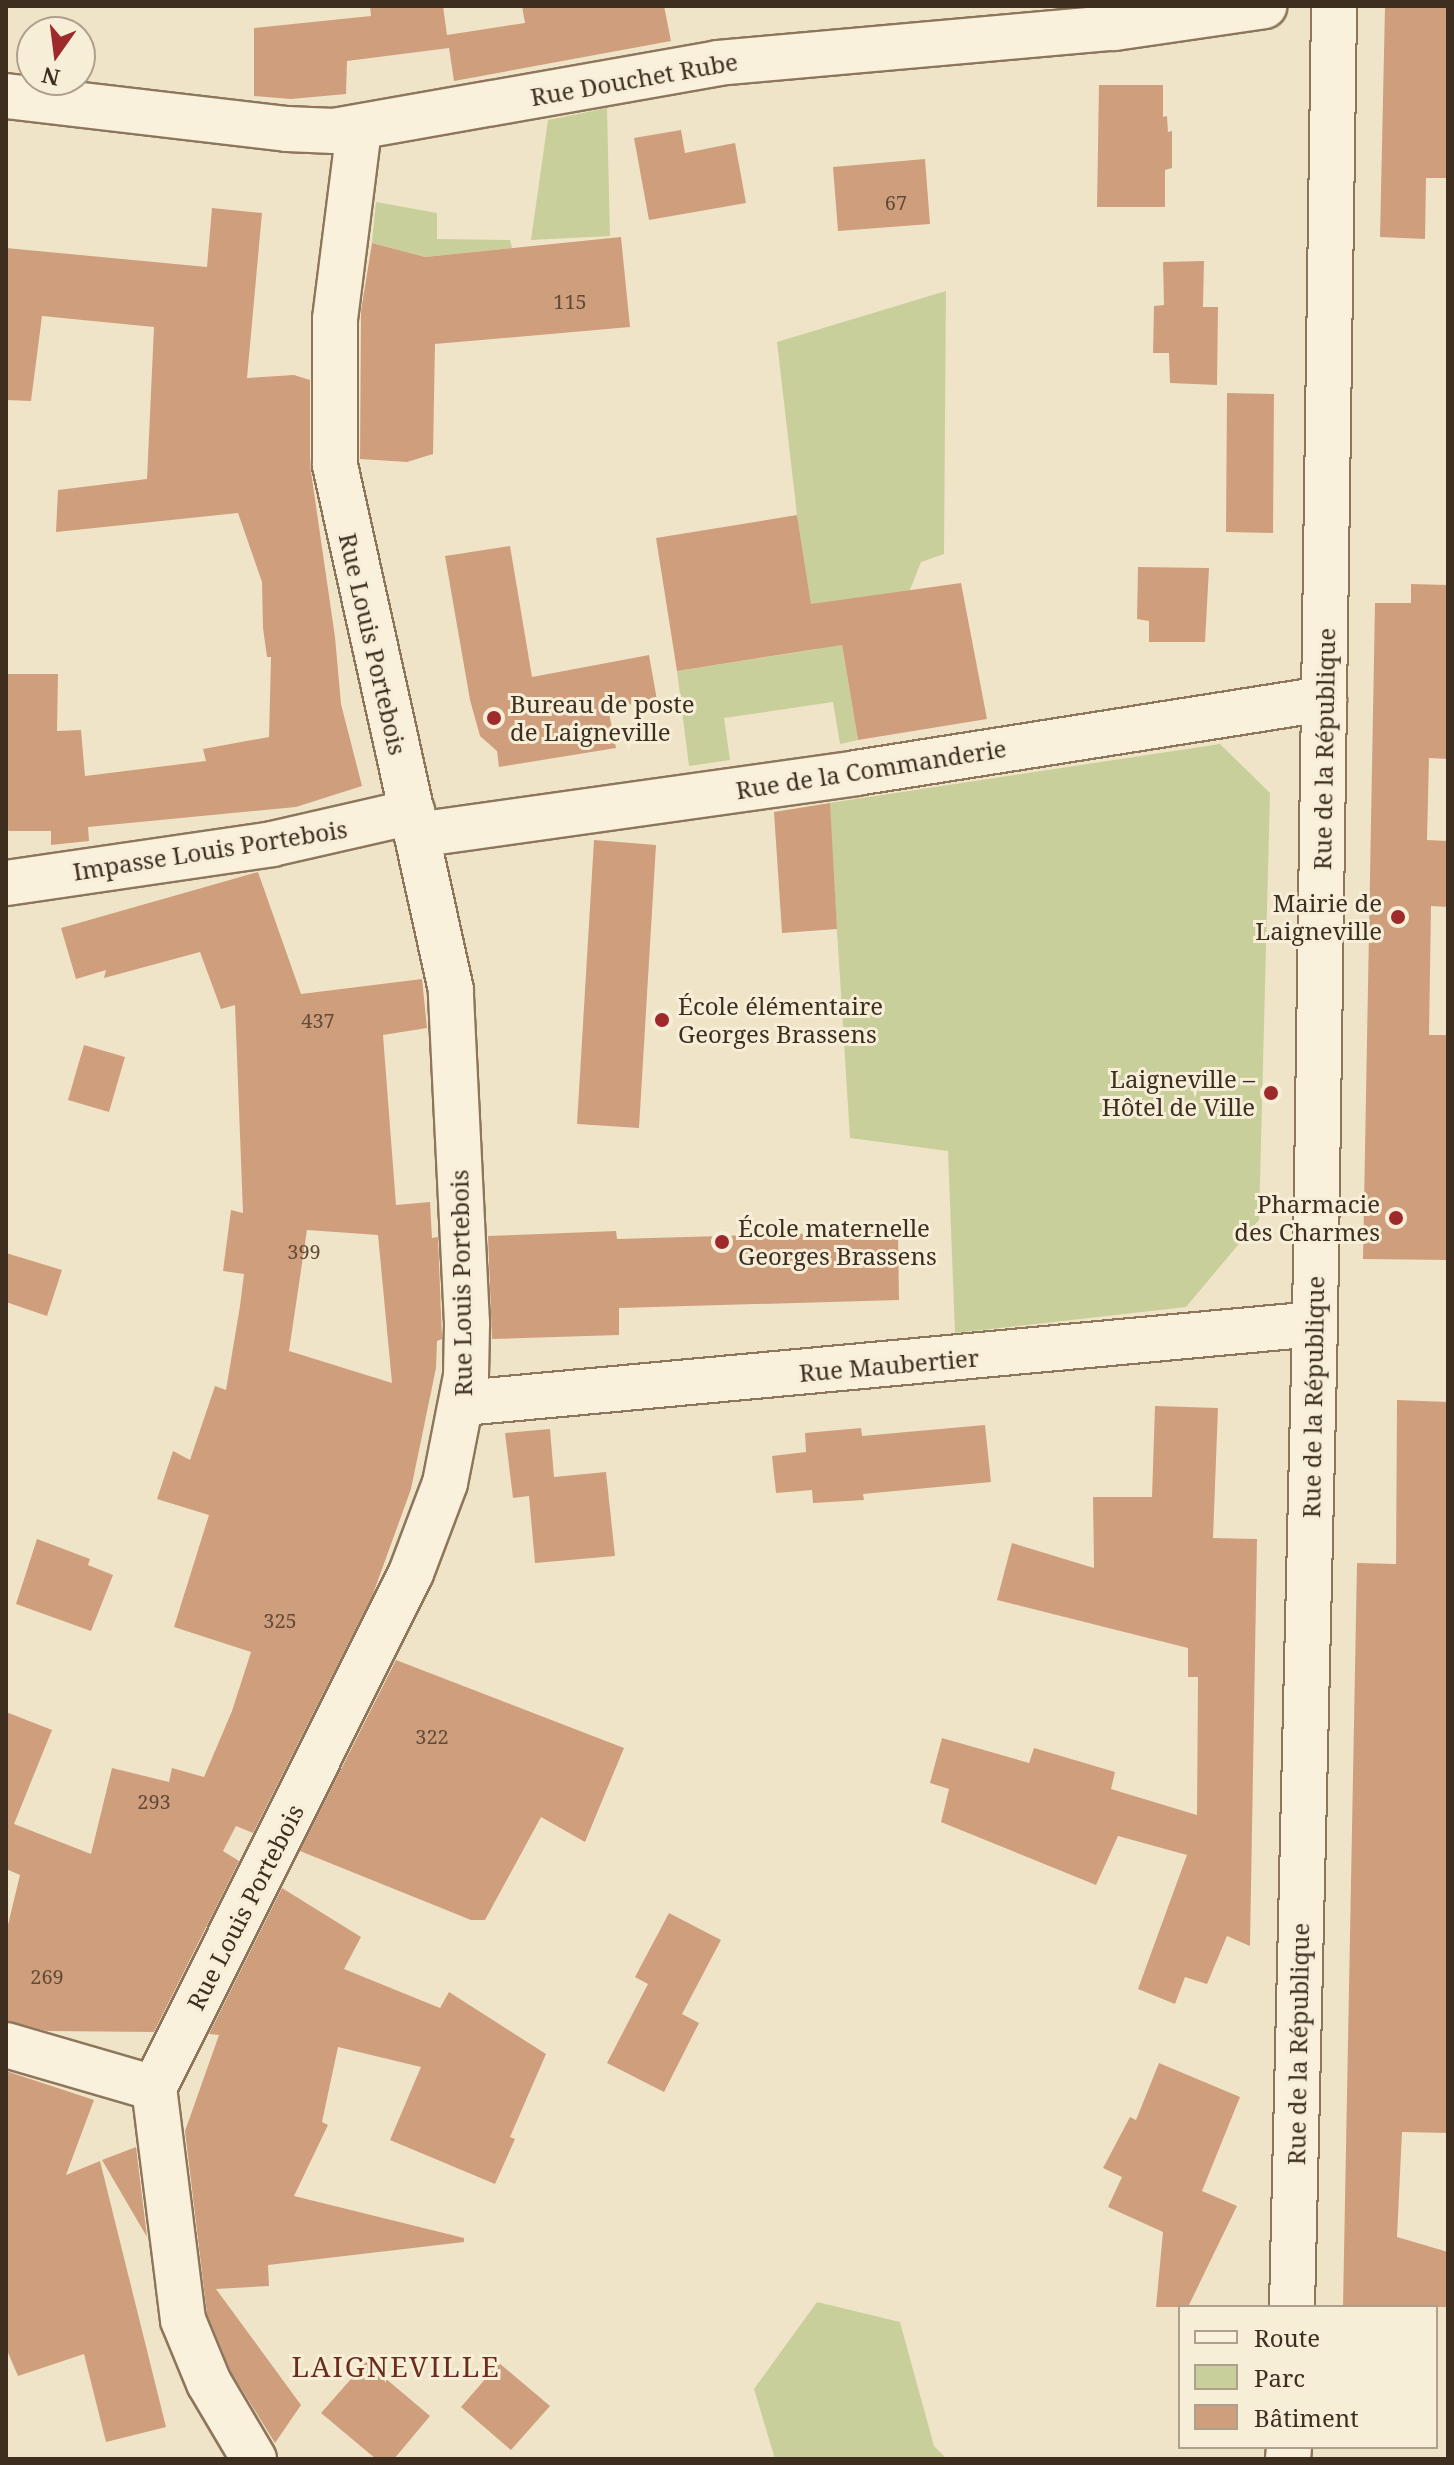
<!DOCTYPE html>
<html>
<head>
<meta charset="utf-8">
<style>
	body { margin:0 }
	#map { position:relative; width:1454px; height:2465px; overflow:hidden; background:#f0e4c8; font-family:"Noto Serif",serif }
	div>[style] { position:absolute }
	.green>* { inset:0; background:#c9cf9b }
	.building>* { inset:0; background:#cf9f7d }
	.roads { filter:drop-shadow(2px 0 #8d765c) drop-shadow(-2px 0 #8d765c) drop-shadow(0 2px #8d765c) drop-shadow(0 -2px #8d765c) }
	.street>* { height:44px; margin:-22px; padding:0 22px; transform-origin:22px; border-radius:22px; background:#faf1dc }
	.secondary>* { height:44px; margin:-22px; padding:0 22px; transform-origin:22px; border-radius:22px; background:#faf1dc }
	.dots>* { width:22px; height:22px; translate:-50% -50%; box-sizing:border-box; border:4px solid #f7eed8; border-radius:50% }
	span { translate:-50% -50%; white-space:nowrap; text-align:center; line-height:1.15; -webkit-text-stroke:6px #f7eed8; paint-order:stroke }
	.number-label { font-size:20px; color:#624a37 }
	.number-label span { -webkit-text-stroke-width:0 }
	.street-label { font-size:24px; color:#3d2e20 }
	.poi-label { font-size:24px; color:#3d2e20 }
	.left { translate:0 -50%; text-align:left }
	.right { translate:-100% -50%; text-align:right }
	.quarter-label { font-size:28px; color:#6b2e1e; letter-spacing:2px }
	.frame { position:absolute; inset:0; border:8px solid #3d2e20; pointer-events:none }
	.legend { position:absolute; left:1178px; top:2305px; width:260px; height:144px; box-sizing:border-box; background:#f7eed8; border:2px solid #ada18e; margin:0; padding:10px 14px; list-style:none; font-size:24px; color:#3d2e20 }
	.legend li { display:flex; align-items:center; gap:16px; height:40px }
	.legend b { width:40px; border:2px solid #ada18e }
	.north { position:absolute; left:16px; top:16px; width:80px; height:80px; box-sizing:border-box; background:#f7eed8; border:2px solid #ada18e; border-radius:50%; rotate:194deg; font-size:22px; font-weight:700; line-height:32px; text-align:center; color:#3d2e20 }
	.north::after { content:''; display:block; margin:auto; width:28px; height:36px; background:#9e2a2b; clip-path:polygon(50% 0,100% 100%,50% 72%,0 100%) }
</style>
</head>
<body>
<div id="map">
	<div class="green">
		<div style="clip-path:polygon(607px 108px,610px 236px,531px 240px,548px 120px)"></div>
		<div style="clip-path:polygon(376px 202px,437px 213px,437px 239px,510px 240px,512px 248px,425px 257px,372px 243px)"></div>
		<div style="clip-path:polygon(946px 291px,944px 554px,921px 562px,910px 590px,839px 628px,858px 740px,840px 744px,833px 702px,724px 718px,730px 760px,689px 766px,677px 671px,818px 649px,797px 515px,777px 342px)"></div>
		<div style="clip-path:polygon(1220px 744px,1270px 793px,1259px 1220px,1186px 1307px,955px 1333px,948px 1151px,850px 1138px,829px 803px)"></div>
		<div style="clip-path:polygon(817px 2302px,900px 2322px,934px 2446px,947px 2459px,775px 2459px,754px 2389px)"></div>
	</div>
	<div class="building">
		<div style="clip-path:polygon(370px 6px,443px 6px,447px 35px,525px 23px,522px 6px,664px 6px,671px 41px,454px 81px,449px 48px,347px 61px,346px 94px,291px 99px,254px 96px,254px 28px,371px 16px)"></div>
		<div style="clip-path:polygon(1385px 6px,1448px 6px,1448px 178px,1426px 178px,1425px 239px,1380px 237px)"></div>
		<div style="clip-path:polygon(1099px 85px,1163px 85px,1163px 117px,1167px 116px,1168px 132px,1172px 131px,1172px 168px,1165px 170px,1165px 207px,1097px 207px)"></div>
		<div style="clip-path:polygon(681px 130px,685px 153px,735px 143px,746px 203px,649px 220px,634px 138px)"></div>
		<div style="clip-path:polygon(925px 159px,930px 224px,838px 231px,833px 167px)"></div>
		<div style="clip-path:polygon(212px 208px,262px 213px,247px 378px,294px 375px,310px 380px,310px 465px,335px 637px,341px 704px,362px 786px,296px 807px,88px 827px,89px 841px,51px 845px,51px 831px,9px 831px,6px 828px,6px 674px,58px 674px,57px 731px,81px 730px,85px 776px,206px 761px,203px 749px,269px 737px,271px 657px,267px 657px,263px 628px,262px 582px,238px 513px,56px 532px,58px 490px,147px 479px,154px 327px,42px 316px,31px 401px,6px 400px,6px 248px,207px 267px)"></div>
		<div style="clip-path:polygon(621px 237px,630px 327px,435px 344px,433px 454px,407px 462px,360px 459px,361px 311px,372px 243px,425px 257px)"></div>
		<div style="clip-path:polygon(1204px 261px,1203px 307px,1218px 307px,1217px 385px,1170px 383px,1169px 353px,1153px 353px,1154px 306px,1164px 305px,1163px 262px)"></div>
		<div style="clip-path:polygon(1227px 393px,1274px 394px,1273px 533px,1226px 532px)"></div>
		<div style="clip-path:polygon(797px 515px,811px 604px,961px 583px,987px 719px,858px 740px,842px 645px,677px 671px,656px 538px)"></div>
		<div style="clip-path:polygon(510px 546px,532px 677px,649px 655px,657px 700px,608px 708px,616px 748px,499px 767px,497px 751px,480px 736px,470px 700px,445px 556px)"></div>
		<div style="clip-path:polygon(1138px 567px,1209px 568px,1205px 642px,1149px 642px,1149px 621px,1137px 619px)"></div>
		<div style="clip-path:polygon(1411px 584px,1448px 585px,1448px 759px,1429px 758px,1427px 840px,1448px 841px,1448px 907px,1431px 906px,1429px 1035px,1448px 1035px,1448px 1260px,1363px 1259px,1375px 603px,1411px 603px)"></div>
		<div style="clip-path:polygon(830px 803px,837px 929px,782px 933px,774px 812px)"></div>
		<div style="clip-path:polygon(594px 840px,656px 845px,639px 1128px,577px 1124px)"></div>
		<div style="clip-path:polygon(evenodd,258px 872px,301px 994px,422px 979px,427px 1028px,383px 1035px,396px 1205px,430px 1202px,432px 1238px,438px 1237px,442px 1339px,437px 1341px,436px 1368px,411px 1489px,373px 1594px,253px 1833px,236px 1826px,223px 1851px,239px 1861px,154px 2032px,47px 2031px,6px 2021px,6px 1933px,20px 1875px,6px 1869px,6px 1712px,52px 1730px,14px 1824px,91px 1854px,112px 1768px,169px 1782px,172px 1768px,204px 1777px,232px 1711px,251px 1652px,174px 1627px,209px 1515px,157px 1499px,173px 1451px,190px 1460px,215px 1386px,226px 1390px,240px 1306px,244px 1274px,223px 1271px,231px 1210px,243px 1213px,235px 1005px,221px 1009px,200px 952px,104px 978px,106px 970px,76px 979px,61px 928px,258px 872px,307px 1230px,378px 1235px,392px 1383px,289px 1351px,307px 1230px)"></div>
		<div style="clip-path:polygon(84px 1045px,125px 1057px,109px 1112px,68px 1100px)"></div>
		<div style="clip-path:polygon(616px 1231px,617px 1239px,898px 1231px,899px 1300px,619px 1308px,619px 1335px,492px 1339px,488px 1236px)"></div>
		<div style="clip-path:polygon(6px 1253px,62px 1270px,47px 1316px,6px 1302px)"></div>
		<div style="clip-path:polygon(1397px 1400px,1448px 1402px,1448px 2133px,1402px 2132px,1397px 2237px,1448px 2252px,1448px 2307px,1343px 2307px,1357px 1563px,1396px 1564px)"></div>
		<div style="clip-path:polygon(1155px 1406px,1218px 1408px,1213px 1538px,1257px 1539px,1250px 1946px,1227px 1936px,1207px 1984px,1185px 1977px,1175px 2004px,1138px 1989px,1187px 1855px,1118px 1836px,1096px 1885px,941px 1822px,949px 1789px,930px 1783px,942px 1738px,1029px 1763px,1034px 1748px,1115px 1772px,1111px 1789px,1197px 1815px,1198px 1677px,1188px 1677px,1188px 1648px,997px 1600px,1012px 1543px,1094px 1568px,1093px 1497px,1152px 1497px)"></div>
		<div style="clip-path:polygon(985px 1425px,991px 1482px,863px 1494px,864px 1500px,813px 1503px,812px 1490px,776px 1493px,772px 1456px,806px 1452px,805px 1433px,861px 1428px,862px 1436px)"></div>
		<div style="clip-path:polygon(550px 1429px,554px 1477px,606px 1472px,615px 1556px,535px 1563px,529px 1496px,513px 1498px,505px 1433px)"></div>
		<div style="clip-path:polygon(37px 1539px,90px 1559px,88px 1565px,113px 1575px,91px 1631px,16px 1604px)"></div>
		<div style="clip-path:polygon(396px 1660px,624px 1748px,585px 1842px,541px 1817px,485px 1920px,471px 1920px,300px 1851px)"></div>
		<div style="clip-path:polygon(282px 1888px,361px 1937px,344px 1969px,440px 2008px,449px 1992px,546px 2054px,510px 2137px,515px 2139px,495px 2184px,390px 2140px,421px 2067px,338px 2047px,322px 2122px,328px 2125px,294px 2196px,464px 2238px,464px 2242px,268px 2265px,269px 2286px,216px 2289px,301px 2405px,275px 2443px,231px 2372px,207px 2314px,185px 2131px,219px 2035px,209px 2034px)"></div>
		<div style="clip-path:polygon(669px 1913px,721px 1940px,682px 2014px,699px 2023px,664px 2092px,607px 2063px,648px 1984px,635px 1977px)"></div>
		<div style="clip-path:polygon(1159px 2063px,1240px 2097px,1202px 2191px,1237px 2206px,1188px 2307px,1156px 2307px,1163px 2232px,1108px 2207px,1122px 2177px,1103px 2168px,1130px 2117px,1136px 2120px)"></div>
		<div style="clip-path:polygon(6px 2071px,94px 2100px,66px 2175px,100px 2161px,166px 2427px,106px 2442px,84px 2354px,18px 2376px,6px 2348px)"></div>
		<div style="clip-path:polygon(136px 2147px,147px 2237px,102px 2160px)"></div>
		<div style="clip-path:polygon(366px 2362px,430px 2416px,394px 2459px,376px 2459px,321px 2413px)"></div>
		<div style="clip-path:polygon(499px 2363px,550px 2406px,511px 2450px,461px 2407px)"></div>
	</div>
	<div class="roads">
		<div class="street">
			<div style="left:6px;top:96px;width:283px;rotate:6.7deg"></div>
			<div style="left:287px;top:129px;width:47px;rotate:2.4deg"></div>
			<div style="left:334px;top:131px;width:390px;rotate:-10deg"></div>
			<div style="left:718px;top:63px;width:398px;rotate:-5.1deg"></div>
			<div style="left:1114px;top:28px;width:152px;rotate:-8.3deg"></div>
			<div style="left:417px;top:835px;width:443px;rotate:-8deg"></div>
			<div style="left:856px;top:773px;width:474px;rotate:-9deg"></div>
			<div style="left:1324px;top:699px;width:625px;rotate:90.83deg"></div>
			<div style="left:1315px;top:1324px;width:856px;rotate:174.7deg"></div>
			<div style="left:6px;top:883px;width:269px;rotate:-8.3deg"></div>
			<div style="left:272px;top:844px;width:144px;rotate:-12.9deg"></div>
			<div style="left:6px;top:2045px;width:154px;rotate:16.2deg"></div>
			<div style="left:254px;top:2459px;width:88px;rotate:-120.6deg"></div>
			<div style="left:209px;top:2383px;width:68px;rotate:-112.4deg"></div>
			<div style="left:183px;top:2320px;width:234px;rotate:-97.1deg"></div>
			<div style="left:154px;top:2088px;width:576px;rotate:-63.48deg"></div>
			<div style="left:411px;top:1573px;width:96px;rotate:-69.3deg"></div>
			<div style="left:445px;top:1483px;width:109px;rotate:-78.9deg"></div>
			<div style="left:466px;top:1376px;width:53px;rotate:-88.9deg"></div>
			<div style="left:467px;top:1323px;width:333px;rotate:-92.8deg"></div>
			<div style="left:451px;top:990px;width:538px;rotate:-102.46deg"></div>
			<div style="left:335px;top:465px;width:146px;rotate:-90deg"></div>
			<div style="left:335px;top:319px;width:193px;rotate:-82.8deg"></div>
		</div>
		<div class="secondary">
			<div style="left:1324px;top:699px;width:693px;rotate:-89.17deg"></div>
			<div style="left:1292px;top:2307px;width:983px;rotate:-88.66deg"></div>
			<div style="left:1288px;top:2459px;width:12px;rotate:-85deg"></div>
		</div>
	</div>
	<div class="dots">
		<div style="left:494px;top:718px;background:#9e2a2b"></div>
		<div style="left:1398px;top:917px;background:#9e2a2b"></div>
		<div style="left:662px;top:1020px;background:#9e2a2b"></div>
		<div style="left:1271px;top:1093px;background:#9e2a2b"></div>
		<div style="left:1396px;top:1218px;background:#9e2a2b"></div>
		<div style="left:722px;top:1242px;background:#9e2a2b"></div>
	</div>
	<div class="number-label">
		<span style="left:896px;top:202px">67</span>
		<span style="left:570px;top:301px">115</span>
		<span style="left:318px;top:1020px">437</span>
		<span style="left:304px;top:1251px">399</span>
		<span style="left:280px;top:1620px">325</span>
		<span style="left:432px;top:1736px">322</span>
		<span style="left:154px;top:1801px">293</span>
		<span style="left:47px;top:1976px">269</span>
	</div>
	<div class="street-label">
		<span style="left:634px;top:79px;rotate:-10deg">Rue Douchet Rube</span>
		<span style="left:373px;top:644px;rotate:77deg">Rue Louis Portebois</span>
		<span style="left:1324px;top:749px;rotate:-89deg">Rue de la République</span>
		<span style="left:871px;top:769px;rotate:-9deg">Rue de la Commanderie</span>
		<span style="left:210px;top:850px;rotate:-9deg">Impasse Louis Portebois</span>
		<span style="left:461px;top:1283px;rotate:-91deg">Rue Louis Portebois</span>
		<span style="left:889px;top:1365px;rotate:-5deg">Rue Maubertier</span>
		<span style="left:1313px;top:1397px;rotate:-89deg">Rue de la République</span>
		<span style="left:245px;top:1907px;rotate:-63deg">Rue Louis Portebois</span>
		<span style="left:1298px;top:2044px;rotate:-89deg">Rue de la République</span>
	</div>
	<div class="poi-label">
		<span class="left" style="left:510px;top:718px">Bureau de poste<br>de Laigneville</span>
		<span class="right" style="left:1382px;top:917px">Mairie de<br>Laigneville</span>
		<span class="left" style="left:678px;top:1020px">École élémentaire<br>Georges Brassens</span>
		<span class="right" style="left:1255px;top:1093px">Laigneville –<br>Hôtel de Ville</span>
		<span class="right" style="left:1380px;top:1218px">Pharmacie<br>des Charmes</span>
		<span class="left" style="left:738px;top:1242px">École maternelle<br>Georges Brassens</span>
	</div>
	<div class="quarter-label">
		<span style="left:396px;top:2366px">LAIGNEVILLE</span>
	</div>
	<div class="frame"></div>
	<ul class="legend">
	<li><b style="height:10px;background:#faf1dc"></b>Route</li>
	<li><b style="height:22px;background:#c9cf9b"></b>Parc</li>
	<li><b style="height:22px;background:#cf9f7d"></b>Bâtiment</li>
	</ul>
	<div class="north">N</div>
</div>
</body>
</html>
